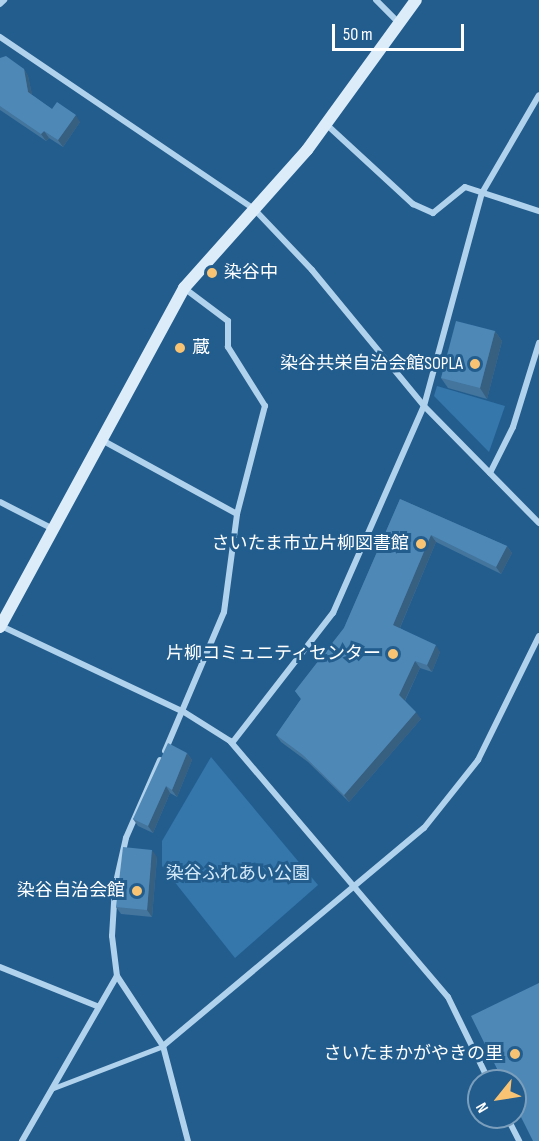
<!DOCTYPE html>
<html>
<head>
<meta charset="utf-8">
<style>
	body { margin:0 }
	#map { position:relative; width:539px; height:1141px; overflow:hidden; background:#225d8e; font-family:"Sofia Sans Condensed","Noto Sans JP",sans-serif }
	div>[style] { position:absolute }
	.green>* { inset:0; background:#3577ab }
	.lane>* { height:4.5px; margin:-2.25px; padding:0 2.25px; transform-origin:2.25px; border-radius:2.25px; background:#b1d2ec }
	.street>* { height:6px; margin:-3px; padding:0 3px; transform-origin:3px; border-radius:3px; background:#b1d2ec }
	.secondary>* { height:12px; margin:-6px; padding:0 6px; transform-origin:6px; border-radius:6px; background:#dcecf9 }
	.wall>* { inset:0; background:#43759d }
	.shaded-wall>* { inset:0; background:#375f80 }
	.building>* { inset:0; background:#4e88b7 }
	.dots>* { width:16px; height:16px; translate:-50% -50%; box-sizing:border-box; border:3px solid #225d8e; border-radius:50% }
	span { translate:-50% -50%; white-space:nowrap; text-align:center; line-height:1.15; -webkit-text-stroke:6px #225d8e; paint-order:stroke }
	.poi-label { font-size:18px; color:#fff }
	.left { translate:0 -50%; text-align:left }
	.right { translate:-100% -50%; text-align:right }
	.park-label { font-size:18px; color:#d6eaf9 }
	.north { position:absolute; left:467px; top:1069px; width:60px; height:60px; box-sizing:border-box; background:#225d8e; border:2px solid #7a9ebb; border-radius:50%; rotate:240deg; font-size:16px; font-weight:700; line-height:24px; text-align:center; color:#fff }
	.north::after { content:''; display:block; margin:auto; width:21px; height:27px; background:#f8c373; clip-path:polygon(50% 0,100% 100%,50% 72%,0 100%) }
	.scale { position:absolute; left:332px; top:24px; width:132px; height:27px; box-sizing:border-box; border:3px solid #fff; border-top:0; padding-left:8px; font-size:18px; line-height:21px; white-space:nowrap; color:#fff; -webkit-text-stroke:4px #225d8e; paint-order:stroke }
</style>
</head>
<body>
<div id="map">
	<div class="green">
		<div style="clip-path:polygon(437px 386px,505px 406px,489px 452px,434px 396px)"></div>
		<div style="clip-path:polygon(211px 757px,318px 885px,235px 958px,162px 866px,162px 841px)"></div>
	</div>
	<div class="lane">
		<div style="left:51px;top:1089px;width:120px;rotate:-21deg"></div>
	</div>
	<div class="street">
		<div style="left:376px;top:0;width:33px;rotate:45deg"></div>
		<div style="left:0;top:4px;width:6px;rotate:-45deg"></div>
		<div style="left:0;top:37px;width:307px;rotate:34.1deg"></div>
		<div style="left:254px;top:209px;width:84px;rotate:46.4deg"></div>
		<div style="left:312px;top:270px;width:176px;rotate:50.5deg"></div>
		<div style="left:424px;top:406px;width:164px;rotate:45.5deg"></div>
		<div style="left:327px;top:125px;width:117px;rotate:42.6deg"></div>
		<div style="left:413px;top:204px;width:22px;rotate:24deg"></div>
		<div style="left:433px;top:213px;width:41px;rotate:-39.1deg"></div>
		<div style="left:465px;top:187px;width:78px;rotate:18deg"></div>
		<div style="left:100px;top:439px;width:156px;rotate:28.7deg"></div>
		<div style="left:490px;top:473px;width:51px;rotate:-63.4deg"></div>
		<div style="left:513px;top:427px;width:88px;rotate:-72.8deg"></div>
		<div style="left:0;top:502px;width:59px;rotate:27deg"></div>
		<div style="left:1px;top:626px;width:202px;rotate:25.2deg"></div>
		<div style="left:184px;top:712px;width:54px;rotate:32.2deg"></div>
		<div style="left:230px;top:741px;width:336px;rotate:49.6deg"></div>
		<div style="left:448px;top:997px;width:93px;rotate:64deg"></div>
		<div style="left:232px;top:743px;width:165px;rotate:-52.2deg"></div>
		<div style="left:333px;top:613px;width:226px;rotate:-66.3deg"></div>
		<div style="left:424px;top:406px;width:221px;rotate:-74.8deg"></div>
		<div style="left:482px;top:193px;width:113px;rotate:-59.8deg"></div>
		<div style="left:165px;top:751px;width:151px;rotate:-67deg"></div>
		<div style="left:224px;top:612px;width:99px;rotate:-82.4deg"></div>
		<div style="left:237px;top:514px;width:112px;rotate:-75.5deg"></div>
		<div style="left:265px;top:406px;width:70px;rotate:-122.1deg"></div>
		<div style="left:228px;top:347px;width:26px;rotate:-90deg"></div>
		<div style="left:228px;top:321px;width:55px;rotate:-143.1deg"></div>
		<div style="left:160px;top:760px;width:85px;rotate:113.6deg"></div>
		<div style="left:126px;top:838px;width:50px;rotate:102.7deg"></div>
		<div style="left:115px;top:887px;width:49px;rotate:93.5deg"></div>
		<div style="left:112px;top:936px;width:40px;rotate:82.9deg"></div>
		<div style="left:117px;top:976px;width:84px;rotate:56.7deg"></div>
		<div style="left:163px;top:1046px;width:98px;rotate:75.3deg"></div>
		<div style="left:0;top:967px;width:105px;rotate:21.9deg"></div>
		<div style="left:163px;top:1046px;width:340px;rotate:-39.9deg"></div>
		<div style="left:424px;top:828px;width:87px;rotate:-51.5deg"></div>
		<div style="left:478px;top:760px;width:138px;rotate:-63.8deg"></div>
		<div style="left:507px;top:1117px;width:27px;rotate:63deg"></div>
		<div style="left:22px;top:1141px;width:190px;rotate:-60.1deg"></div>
	</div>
	<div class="secondary">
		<div style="left:0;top:627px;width:386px;rotate:-61.5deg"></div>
		<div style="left:184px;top:288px;width:185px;rotate:-48.3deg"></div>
		<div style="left:307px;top:150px;width:185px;rotate:-54deg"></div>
	</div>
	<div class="wall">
		<div style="clip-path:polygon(0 58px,24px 69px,28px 76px,32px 95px,52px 109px,80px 122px,63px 147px,49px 138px,46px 141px,0 110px)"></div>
		<div style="clip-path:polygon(495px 331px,502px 341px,487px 399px,448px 388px,441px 378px)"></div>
		<div style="clip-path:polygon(400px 499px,507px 546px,512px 553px,501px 574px,436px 542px,400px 628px,440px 652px,432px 672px,420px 668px,405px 701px,421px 719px,349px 802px,308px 762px,281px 742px,276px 735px,301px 699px,295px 691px,344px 628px)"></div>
		<div style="clip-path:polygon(187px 753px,192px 760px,177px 797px,170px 793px,153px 833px,138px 826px,133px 819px)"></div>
		<div style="clip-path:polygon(157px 857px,152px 917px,121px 914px,116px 907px)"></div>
	</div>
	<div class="shaded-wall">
		<div style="clip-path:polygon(24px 69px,28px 76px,33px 99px,28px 92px)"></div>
		<div style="clip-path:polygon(76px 115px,80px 122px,63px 147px,58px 140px)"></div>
		<div style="clip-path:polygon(44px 131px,49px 138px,46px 141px,41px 134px)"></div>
		<div style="clip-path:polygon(495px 331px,502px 341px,487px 399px,480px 388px)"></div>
		<div style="clip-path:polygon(431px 535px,436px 542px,398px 632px,393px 625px)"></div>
		<div style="clip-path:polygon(507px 546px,512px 553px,501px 574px,496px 567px)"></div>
		<div style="clip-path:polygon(436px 645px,440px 652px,432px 672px,427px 665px)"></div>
		<div style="clip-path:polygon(415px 661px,420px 668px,404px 702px,399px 695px)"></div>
		<div style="clip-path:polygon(416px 712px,421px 719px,349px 802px,344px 795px)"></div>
		<div style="clip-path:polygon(187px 753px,192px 760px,177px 797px,172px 790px)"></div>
		<div style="clip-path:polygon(166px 786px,170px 793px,153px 833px,148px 826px)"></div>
		<div style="clip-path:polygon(152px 850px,157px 857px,152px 917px,147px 910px)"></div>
	</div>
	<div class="building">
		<div style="clip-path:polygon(6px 56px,24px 69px,28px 92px,52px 109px,57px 102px,76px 115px,58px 140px,44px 131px,41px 134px,0 106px,0 58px)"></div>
		<div style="clip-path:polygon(456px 321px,495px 331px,480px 388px,441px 378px)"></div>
		<div style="clip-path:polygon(400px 499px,507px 546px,496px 567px,431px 535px,393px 625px,436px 645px,427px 665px,415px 661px,399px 695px,416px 712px,344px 795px,303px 755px,276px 735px,301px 699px,295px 691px,344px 628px)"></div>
		<div style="clip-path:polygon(168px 743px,187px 753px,172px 790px,166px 786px,148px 826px,133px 819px)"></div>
		<div style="clip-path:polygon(123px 847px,152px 850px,147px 910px,116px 907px)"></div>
		<div style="clip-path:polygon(539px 983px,539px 1141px,533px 1141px,515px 1105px,515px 1081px,503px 1081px,471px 1016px)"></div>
	</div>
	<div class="dots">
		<div style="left:212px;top:273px;background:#f8c373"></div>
		<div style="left:180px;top:348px;background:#f8c373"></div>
		<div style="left:475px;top:364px;background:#f8c373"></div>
		<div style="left:421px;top:544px;background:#f8c373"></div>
		<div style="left:393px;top:654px;background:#f8c373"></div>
		<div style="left:137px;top:891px;background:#f8c373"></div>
		<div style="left:515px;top:1054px;background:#f8c373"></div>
	</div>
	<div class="poi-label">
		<span class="left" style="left:224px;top:273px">染谷中</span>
		<span class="left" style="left:192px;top:348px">蔵</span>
		<span class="right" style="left:463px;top:364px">染谷共栄自治会館SOPLA</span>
		<span class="right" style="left:409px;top:544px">さいたま市立片柳図書館</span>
		<span class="right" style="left:381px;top:654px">片柳コミュニティセンター</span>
		<span class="right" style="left:125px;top:891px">染谷自治会館</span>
		<span class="right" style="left:503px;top:1054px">さいたまかがやきの里</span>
	</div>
	<div class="park-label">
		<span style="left:238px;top:874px">染谷ふれあい公園</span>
	</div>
	<div class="north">N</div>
	<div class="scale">50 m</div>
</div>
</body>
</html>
